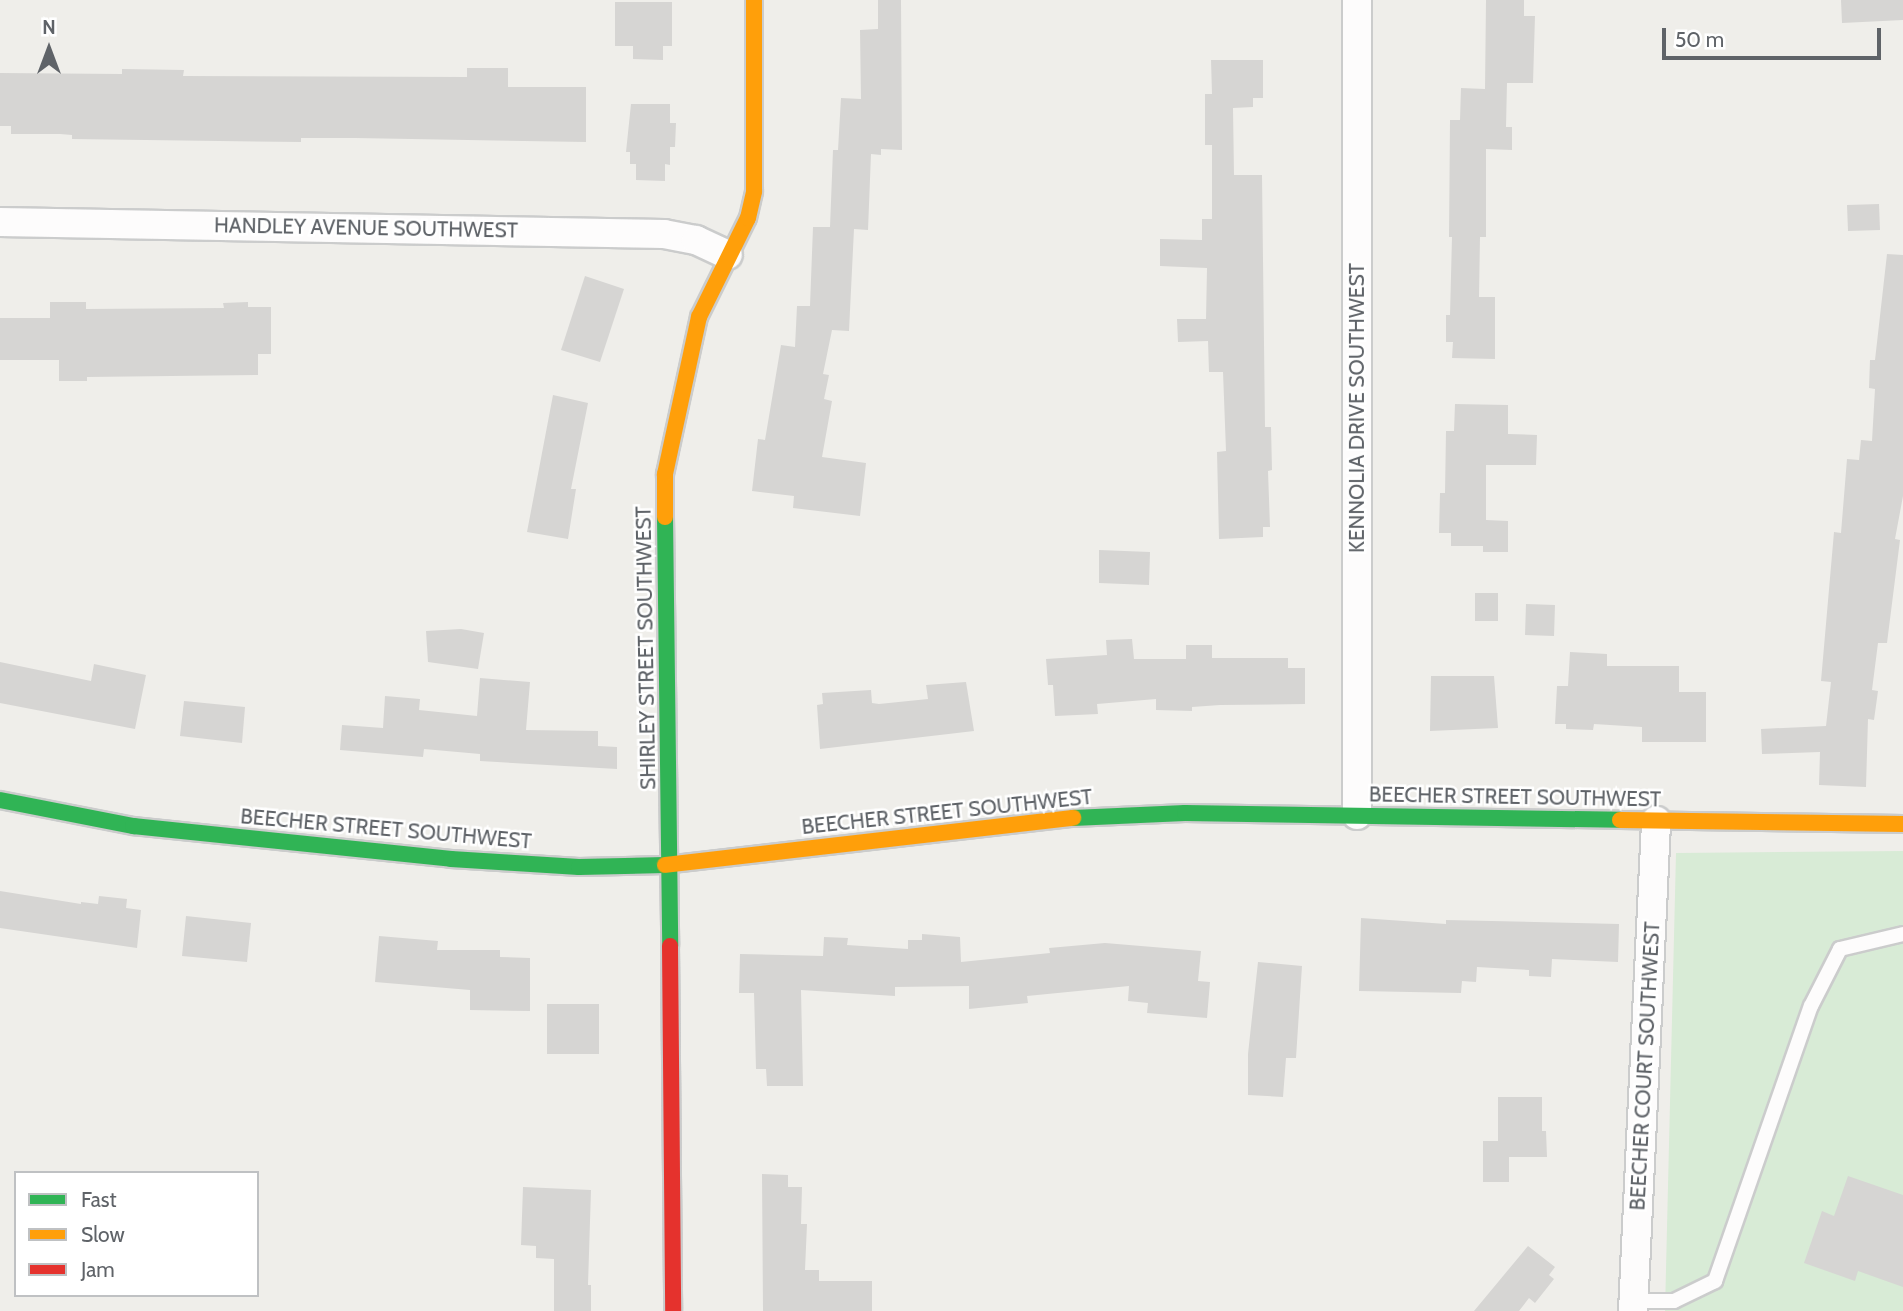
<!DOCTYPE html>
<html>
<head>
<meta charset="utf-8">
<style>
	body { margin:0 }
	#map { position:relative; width:1903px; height:1311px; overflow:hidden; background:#efeeea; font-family:Cabin,sans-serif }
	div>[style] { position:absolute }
	.green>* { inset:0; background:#d8ebd6 }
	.building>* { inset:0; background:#d6d5d3 }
	.roads { filter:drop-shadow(2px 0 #cbcccc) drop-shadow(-2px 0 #cbcccc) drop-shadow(0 2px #cbcccc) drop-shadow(0 -2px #cbcccc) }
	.lane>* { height:14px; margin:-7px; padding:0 7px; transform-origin:7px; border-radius:7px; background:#fdfcfc }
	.street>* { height:28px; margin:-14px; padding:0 14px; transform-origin:14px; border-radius:14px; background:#fdfcfc }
	.fast>* { height:16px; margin:-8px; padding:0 8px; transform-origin:8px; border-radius:8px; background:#30b455 }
	.slow>* { height:16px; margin:-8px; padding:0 8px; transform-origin:8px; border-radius:8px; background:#ff9f0a }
	.jam>* { height:16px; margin:-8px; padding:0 8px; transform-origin:8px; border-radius:8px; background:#e5322d }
	span { translate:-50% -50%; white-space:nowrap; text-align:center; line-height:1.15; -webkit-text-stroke:5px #fff; paint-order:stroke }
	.street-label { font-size:21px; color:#5f6368 }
	.legend { position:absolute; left:14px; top:1171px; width:245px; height:126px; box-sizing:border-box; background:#fff; border:2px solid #bfc1c3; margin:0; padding:9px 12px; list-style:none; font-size:21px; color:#5f6368 }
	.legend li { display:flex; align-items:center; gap:14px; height:35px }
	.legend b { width:35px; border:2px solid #bfc1c3 }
	.north { position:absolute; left:14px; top:14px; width:70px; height:70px; -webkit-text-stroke:5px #fff; paint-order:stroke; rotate:0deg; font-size:19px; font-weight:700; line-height:28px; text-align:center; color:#5f6368 }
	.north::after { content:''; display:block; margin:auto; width:24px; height:32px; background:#5f6368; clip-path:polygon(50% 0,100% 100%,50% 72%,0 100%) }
	.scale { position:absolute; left:1662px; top:28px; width:219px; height:32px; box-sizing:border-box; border:4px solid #5f6368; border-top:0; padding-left:9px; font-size:21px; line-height:24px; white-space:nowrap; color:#5f6368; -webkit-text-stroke:5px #fff; paint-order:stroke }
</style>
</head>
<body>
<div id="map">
	<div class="green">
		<div style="clip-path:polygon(1903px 851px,1903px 1311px,1665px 1311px,1676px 853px)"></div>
	</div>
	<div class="building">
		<div style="clip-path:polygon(878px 0,901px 0,902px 150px,881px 149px,881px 155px,871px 154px,868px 230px,854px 229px,849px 331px,832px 330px,823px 374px,829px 375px,824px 399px,832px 401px,822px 457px,866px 463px,860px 516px,793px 508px,794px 496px,752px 491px,758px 439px,765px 440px,781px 345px,795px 347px,797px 306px,810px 306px,813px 227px,830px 227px,833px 150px,838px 150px,841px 98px,861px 99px,860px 30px,878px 29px)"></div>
		<div style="clip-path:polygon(1486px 0,1524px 0,1524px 16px,1535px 16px,1533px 83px,1507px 83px,1506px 127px,1512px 127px,1512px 150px,1486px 149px,1486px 237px,1480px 237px,1479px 297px,1495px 297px,1495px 359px,1452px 358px,1453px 342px,1446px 342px,1446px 315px,1450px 315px,1452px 237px,1449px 237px,1450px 120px,1460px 120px,1461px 88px,1485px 89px)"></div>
		<div style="clip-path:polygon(1841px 0,1903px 0,1903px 20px,1842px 23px)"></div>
		<div style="clip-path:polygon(615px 2px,672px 2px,672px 46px,663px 46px,663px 60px,633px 59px,633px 46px,615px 46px)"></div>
		<div style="clip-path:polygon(1211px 60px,1263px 60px,1263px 98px,1253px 98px,1253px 107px,1233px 108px,1234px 175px,1262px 175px,1265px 427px,1271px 427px,1272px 470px,1268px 471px,1270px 527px,1263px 527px,1263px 537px,1219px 539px,1217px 452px,1226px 451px,1223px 372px,1209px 372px,1208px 341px,1178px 342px,1177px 319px,1206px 319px,1207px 268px,1160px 266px,1160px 239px,1202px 240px,1202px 219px,1212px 219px,1212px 145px,1205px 145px,1205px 94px,1212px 94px)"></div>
		<div style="clip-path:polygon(467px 68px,508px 68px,508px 87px,586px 87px,586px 142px,355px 138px,301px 138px,301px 142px,72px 139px,72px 135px,60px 134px,11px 134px,11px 126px,0 126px,0 73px,122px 74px,122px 69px,184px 70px,183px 76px,467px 77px)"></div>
		<div style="clip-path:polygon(631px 104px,670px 104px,670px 123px,676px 123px,675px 147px,670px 147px,670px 165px,665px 164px,665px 181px,636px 180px,636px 164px,630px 164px,630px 152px,626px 152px)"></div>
		<div style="clip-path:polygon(1879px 204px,1880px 230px,1848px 231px,1847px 205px)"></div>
		<div style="clip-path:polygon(1887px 254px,1903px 255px,1903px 496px,1895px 539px,1900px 540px,1887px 643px,1878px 643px,1872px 690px,1878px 691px,1874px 720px,1868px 719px,1866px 787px,1819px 785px,1820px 752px,1762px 754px,1761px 729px,1826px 726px,1831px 682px,1821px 681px,1834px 532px,1841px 533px,1847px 459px,1859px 460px,1861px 440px,1872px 441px,1875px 389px,1869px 388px,1870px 360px,1875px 360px)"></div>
		<div style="clip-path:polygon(585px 276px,624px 289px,600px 362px,561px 350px)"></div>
		<div style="clip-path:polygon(50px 302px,86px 302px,86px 309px,224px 308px,223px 303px,248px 302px,248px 307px,271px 307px,271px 354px,258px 354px,258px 375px,87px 377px,87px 381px,59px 381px,59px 360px,0 360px,0 318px,50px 318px)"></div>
		<div style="clip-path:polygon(553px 395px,588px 403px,571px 489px,576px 489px,568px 539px,527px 532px)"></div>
		<div style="clip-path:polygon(1455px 404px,1508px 405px,1508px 434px,1537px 435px,1536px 465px,1486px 465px,1486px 520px,1508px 521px,1508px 552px,1483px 552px,1483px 546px,1451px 546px,1451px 533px,1439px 533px,1440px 493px,1445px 493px,1446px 431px,1454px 431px)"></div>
		<div style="clip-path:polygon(1099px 550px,1150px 552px,1149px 585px,1099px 583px)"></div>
		<div style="clip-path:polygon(1475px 593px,1498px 593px,1498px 621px,1475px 621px)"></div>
		<div style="clip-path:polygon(1526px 604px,1555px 605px,1554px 636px,1525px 635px)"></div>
		<div style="clip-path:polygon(461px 629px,484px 633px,478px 669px,428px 662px,426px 631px)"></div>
		<div style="clip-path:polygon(1132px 639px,1134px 659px,1186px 659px,1186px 645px,1212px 645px,1212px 658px,1288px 658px,1288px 668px,1305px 668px,1305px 704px,1220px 705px,1192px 707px,1192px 711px,1156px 710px,1156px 699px,1097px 704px,1098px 714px,1055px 716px,1053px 685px,1048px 685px,1046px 659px,1107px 655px,1106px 640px)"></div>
		<div style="clip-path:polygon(1570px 652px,1607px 654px,1607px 666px,1679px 666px,1679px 692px,1706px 692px,1706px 742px,1642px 742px,1642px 727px,1594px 724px,1593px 730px,1566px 729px,1566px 724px,1555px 724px,1557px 686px,1568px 686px)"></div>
		<div style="clip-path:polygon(0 662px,91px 681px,94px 664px,146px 675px,135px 729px,0 703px)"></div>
		<div style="clip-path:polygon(1431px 676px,1494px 676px,1498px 728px,1430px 731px)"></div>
		<div style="clip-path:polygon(480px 678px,530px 682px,526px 730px,598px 731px,598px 746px,617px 747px,617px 769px,480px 761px,480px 754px,424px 749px,423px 757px,340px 750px,342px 725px,383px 728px,385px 696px,420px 699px,419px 710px,477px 716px)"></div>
		<div style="clip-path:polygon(966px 682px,974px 731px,820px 749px,817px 705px,823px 704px,822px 693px,871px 690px,872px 703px,879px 704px,928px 699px,926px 685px)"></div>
		<div style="clip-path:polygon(184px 701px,245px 707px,242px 743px,180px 736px)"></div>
		<div style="clip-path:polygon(0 891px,81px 904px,81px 902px,98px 904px,99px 896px,127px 899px,126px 908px,141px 910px,137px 948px,0 928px)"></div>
		<div style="clip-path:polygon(186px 916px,251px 923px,247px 962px,182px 956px)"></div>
		<div style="clip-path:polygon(1361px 918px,1446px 924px,1446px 920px,1619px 924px,1618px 962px,1552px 959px,1551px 977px,1529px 976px,1529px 970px,1477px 967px,1476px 982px,1462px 981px,1461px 993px,1359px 991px)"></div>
		<div style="clip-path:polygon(922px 934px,960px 937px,961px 962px,1050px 953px,1049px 948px,1105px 943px,1201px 951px,1198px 981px,1210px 982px,1207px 1018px,1147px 1013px,1148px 1003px,1128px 1001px,1129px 986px,1027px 996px,1028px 1003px,969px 1009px,969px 986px,895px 987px,895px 996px,801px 990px,803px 1086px,767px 1086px,766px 1069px,756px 1069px,754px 993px,739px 993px,740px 954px,823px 956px,824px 937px,848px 938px,847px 945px,908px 949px,908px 940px,922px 940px)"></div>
		<div style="clip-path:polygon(379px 936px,438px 941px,437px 950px,500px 950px,500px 957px,530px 958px,530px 1011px,470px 1010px,470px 990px,375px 982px)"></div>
		<div style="clip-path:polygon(1258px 962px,1302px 966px,1296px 1058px,1286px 1058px,1283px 1097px,1248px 1095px,1248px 1054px)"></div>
		<div style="clip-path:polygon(547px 1004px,599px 1004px,599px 1054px,547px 1054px)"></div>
		<div style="clip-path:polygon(1498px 1097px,1542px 1097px,1542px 1131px,1546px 1131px,1547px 1157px,1509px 1157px,1509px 1182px,1483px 1182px,1483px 1141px,1498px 1141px)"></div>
		<div style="clip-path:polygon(762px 1174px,788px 1175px,788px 1187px,802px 1187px,801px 1224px,807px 1224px,805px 1270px,819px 1270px,819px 1281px,872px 1281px,872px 1311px,763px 1311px)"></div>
		<div style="clip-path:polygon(1848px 1176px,1903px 1195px,1903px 1287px,1858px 1271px,1855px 1281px,1804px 1263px,1822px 1211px,1834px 1216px)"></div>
		<div style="clip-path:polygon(523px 1187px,591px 1190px,588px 1285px,591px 1285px,591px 1311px,554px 1311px,554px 1259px,536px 1258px,536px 1246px,521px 1245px)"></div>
		<div style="clip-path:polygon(1528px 1246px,1555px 1267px,1549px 1275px,1554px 1279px,1535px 1303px,1529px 1298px,1519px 1311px,1474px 1311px)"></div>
	</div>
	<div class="roads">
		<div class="lane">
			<div style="left:1634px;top:1301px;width:40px"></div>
			<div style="left:1674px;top:1301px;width:46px;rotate:-26deg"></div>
			<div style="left:1715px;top:1281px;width:291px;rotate:-70.8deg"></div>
			<div style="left:1811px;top:1006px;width:64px;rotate:-63deg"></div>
			<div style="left:1840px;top:949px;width:65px;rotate:-13.4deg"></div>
		</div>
		<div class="street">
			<div style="left:1357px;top:0;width:815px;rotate:90deg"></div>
			<div style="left:0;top:222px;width:664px;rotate:1.04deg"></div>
			<div style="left:664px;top:234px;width:33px;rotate:11deg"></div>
			<div style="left:696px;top:240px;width:35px;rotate:25deg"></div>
			<div style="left:1633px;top:1311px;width:491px;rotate:-87.3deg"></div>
		</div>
		<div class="fast">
			<div style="left:665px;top:517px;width:429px;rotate:89.3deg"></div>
			<div style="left:0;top:800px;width:136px;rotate:11.1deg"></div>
			<div style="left:133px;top:826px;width:320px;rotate:5.9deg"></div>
			<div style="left:451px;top:859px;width:128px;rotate:3.6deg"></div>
			<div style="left:579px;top:867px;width:86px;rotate:-1.3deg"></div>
			<div style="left:1073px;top:818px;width:112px;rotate:-2.6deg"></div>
			<div style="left:1185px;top:813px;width:435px;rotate:0.9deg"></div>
		</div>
		<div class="slow">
			<div style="left:665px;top:517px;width:43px;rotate:-90deg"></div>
			<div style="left:665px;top:474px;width:161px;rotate:-77.8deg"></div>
			<div style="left:699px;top:317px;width:110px;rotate:-63.7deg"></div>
			<div style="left:748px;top:218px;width:28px;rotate:-77deg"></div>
			<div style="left:754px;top:191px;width:191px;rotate:-90deg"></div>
			<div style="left:1620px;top:820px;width:283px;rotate:0.8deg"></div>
			<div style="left:665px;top:865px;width:411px;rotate:-6.6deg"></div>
		</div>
		<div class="jam">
			<div style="left:670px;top:946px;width:365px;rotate:89.5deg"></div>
		</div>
	</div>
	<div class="street-label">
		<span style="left:366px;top:228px;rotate:1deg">HANDLEY AVENUE SOUTHWEST</span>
		<span style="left:1357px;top:408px;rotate:-90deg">KENNOLIA DRIVE SOUTHWEST</span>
		<span style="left:646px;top:648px;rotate:-91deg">SHIRLEY STREET SOUTHWEST</span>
		<span style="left:1515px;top:797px;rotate:1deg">BEECHER STREET SOUTHWEST</span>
		<span style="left:947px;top:812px;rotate:-6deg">BEECHER STREET SOUTHWEST</span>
		<span style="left:386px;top:829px;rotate:5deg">BEECHER STREET SOUTHWEST</span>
		<span style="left:1645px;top:1066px;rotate:-87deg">BEECHER COURT SOUTHWEST</span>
	</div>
	<ul class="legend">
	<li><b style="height:9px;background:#30b455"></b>Fast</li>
	<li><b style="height:9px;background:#ff9f0a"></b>Slow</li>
	<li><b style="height:9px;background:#e5322d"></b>Jam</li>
	</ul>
	<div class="north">N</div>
	<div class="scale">50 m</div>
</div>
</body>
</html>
